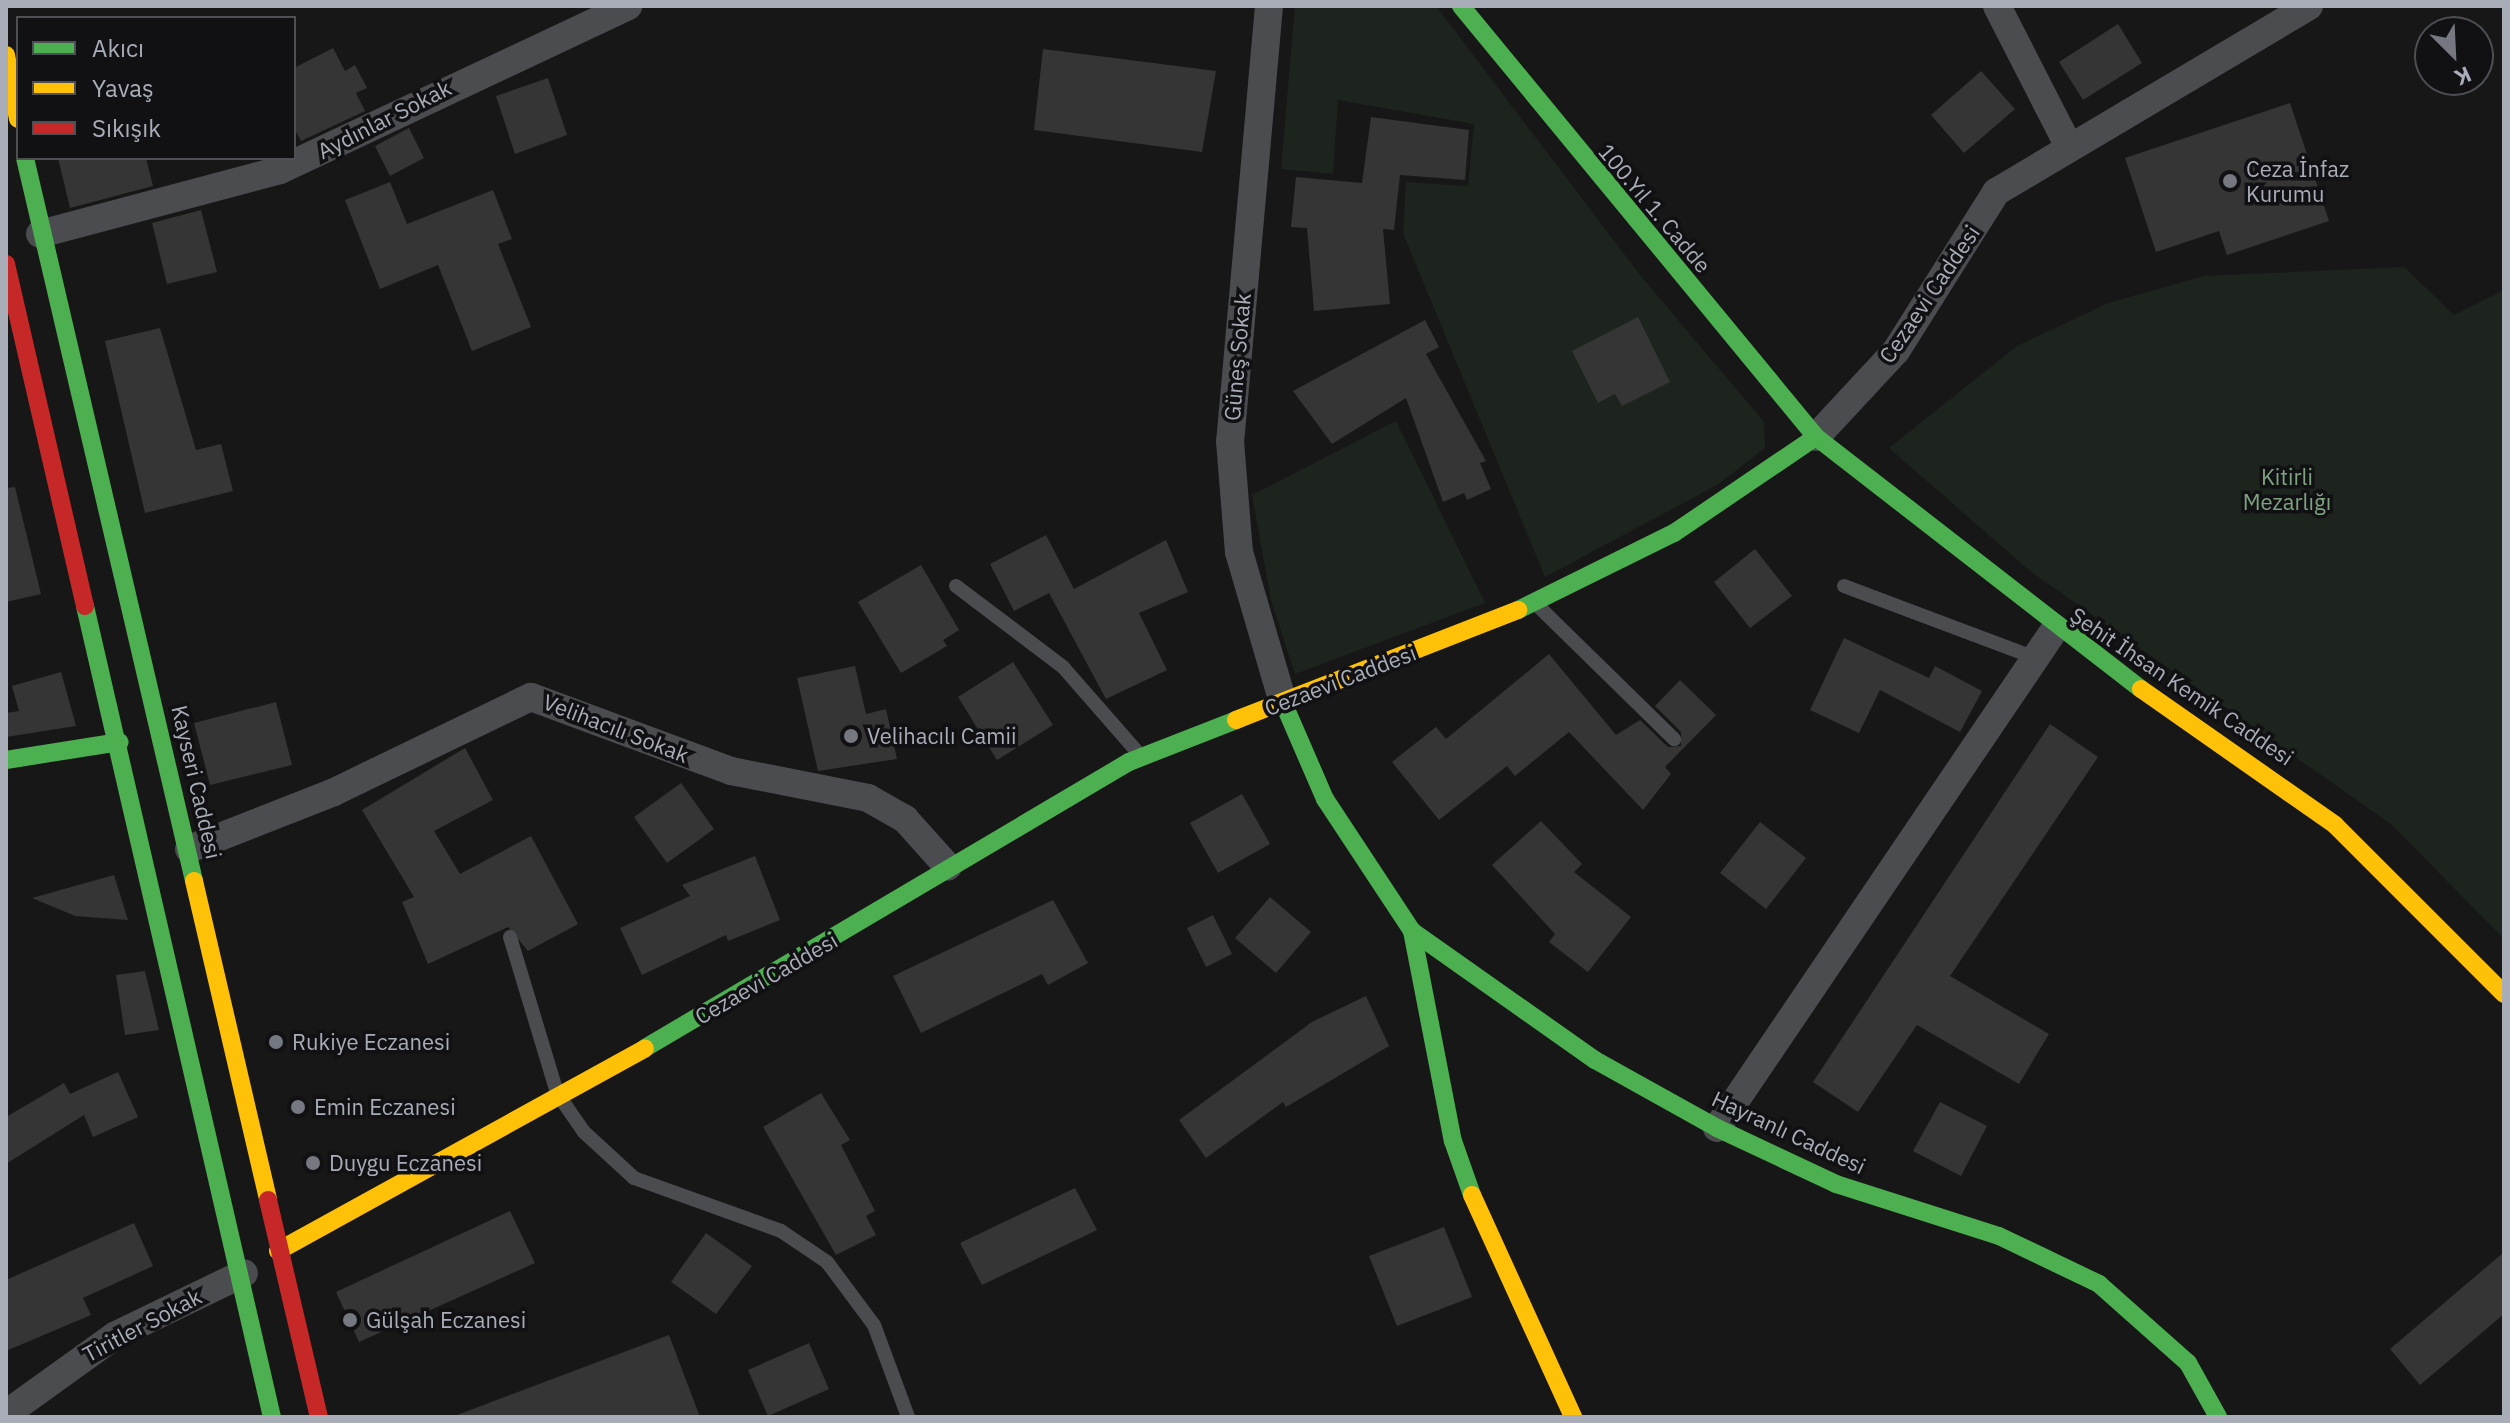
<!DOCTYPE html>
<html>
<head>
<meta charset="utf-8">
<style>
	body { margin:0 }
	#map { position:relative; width:2510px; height:1423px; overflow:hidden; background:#171717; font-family:"IBM Plex Sans",sans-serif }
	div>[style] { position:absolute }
	.green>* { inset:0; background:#1d241e }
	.building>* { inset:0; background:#353536 }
	.lane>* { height:14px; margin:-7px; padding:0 7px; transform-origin:7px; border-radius:7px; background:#4b4c50 }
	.street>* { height:28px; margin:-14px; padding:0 14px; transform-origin:14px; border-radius:14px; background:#4b4c50 }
	.fast>* { height:18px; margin:-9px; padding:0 9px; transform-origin:9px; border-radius:9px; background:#4caf50 }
	.slow>* { height:18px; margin:-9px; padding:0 9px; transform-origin:9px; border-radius:9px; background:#ffc107 }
	.jam>* { height:18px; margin:-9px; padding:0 9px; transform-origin:9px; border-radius:9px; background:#c62828 }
	.dots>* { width:22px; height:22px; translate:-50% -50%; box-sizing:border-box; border:4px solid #111113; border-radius:50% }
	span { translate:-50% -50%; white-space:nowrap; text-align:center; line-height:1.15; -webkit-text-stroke:7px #111113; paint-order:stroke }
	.street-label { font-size:22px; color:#a8adb8 }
	.poi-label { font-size:22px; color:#a8adb8 }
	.left { translate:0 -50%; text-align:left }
	.park-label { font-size:22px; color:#7fa381 }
	.frame { position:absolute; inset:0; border:8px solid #a8adb8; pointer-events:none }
	.legend { position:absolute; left:16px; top:16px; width:280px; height:144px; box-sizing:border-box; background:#111113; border:2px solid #4d4f55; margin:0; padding:10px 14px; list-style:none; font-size:24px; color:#a8adb8 }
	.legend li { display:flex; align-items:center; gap:16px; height:40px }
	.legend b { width:40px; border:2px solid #4d4f55 }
	.north { position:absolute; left:2414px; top:16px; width:80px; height:80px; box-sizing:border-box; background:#111113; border:2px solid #4d4f55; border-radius:50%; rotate:156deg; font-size:22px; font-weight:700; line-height:32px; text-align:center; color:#a8adb8 }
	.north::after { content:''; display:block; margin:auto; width:28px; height:36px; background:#757880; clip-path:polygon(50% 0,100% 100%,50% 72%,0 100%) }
</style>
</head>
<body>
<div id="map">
	<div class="green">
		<div style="clip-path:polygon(1295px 6px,1436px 6px,1640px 275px,1764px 422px,1765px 448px,1717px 485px,1545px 577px,1403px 233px,1406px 182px,1468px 186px,1474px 124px,1338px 100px,1333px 174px,1281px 169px)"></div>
		<div style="clip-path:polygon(2404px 267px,2454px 315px,2504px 290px,2504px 939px,2391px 824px,2030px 571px,1889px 448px,2017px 346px,2108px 303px,2204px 276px)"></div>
		<div style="clip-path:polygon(1396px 421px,1485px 603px,1295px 674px,1271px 600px,1252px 495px)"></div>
	</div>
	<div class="building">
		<div style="clip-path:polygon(2118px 24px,2142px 63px,2083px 100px,2059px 62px)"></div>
		<div style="clip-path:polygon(333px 48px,345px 71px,355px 65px,367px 88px,356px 93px,365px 111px,301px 141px,294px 128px,294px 68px)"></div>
		<div style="clip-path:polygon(1043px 49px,1216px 71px,1202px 152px,1034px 130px)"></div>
		<div style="clip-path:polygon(1981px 71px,2015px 109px,1964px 153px,1931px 115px)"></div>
		<div style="clip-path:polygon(548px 78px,567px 135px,515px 154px,496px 96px)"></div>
		<div style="clip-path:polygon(2290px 103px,2329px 221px,2227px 255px,2219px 231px,2156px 252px,2125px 158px)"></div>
		<div style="clip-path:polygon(1371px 117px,1469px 130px,1465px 180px,1400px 175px,1394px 230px,1383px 229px,1390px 304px,1314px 311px,1307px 228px,1291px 227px,1296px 177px,1362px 183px)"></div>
		<div style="clip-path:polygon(409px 128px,424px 158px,390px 176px,375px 146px)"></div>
		<div style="clip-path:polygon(58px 158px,146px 158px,153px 186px,70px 208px)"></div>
		<div style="clip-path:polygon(390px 182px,407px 224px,493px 190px,512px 239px,498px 244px,531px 327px,472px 351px,438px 265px,380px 289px,345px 200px)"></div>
		<div style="clip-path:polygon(201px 210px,217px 272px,167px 284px,152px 223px)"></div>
		<div style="clip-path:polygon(1638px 317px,1670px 382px,1622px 406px,1615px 394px,1598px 403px,1572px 351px)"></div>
		<div style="clip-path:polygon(1425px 320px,1439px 347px,1426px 354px,1486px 461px,1480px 463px,1491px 489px,1467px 500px,1464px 493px,1443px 502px,1406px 398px,1332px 444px,1293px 391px)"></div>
		<div style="clip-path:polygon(160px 328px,196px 450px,221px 444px,233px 491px,145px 513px,105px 341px)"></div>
		<div style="clip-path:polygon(15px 487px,41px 594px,6px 602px,6px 488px)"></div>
		<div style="clip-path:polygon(1046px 535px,1074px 589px,1166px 540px,1188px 592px,1139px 613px,1167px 670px,1106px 699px,1049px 593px,1014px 611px,990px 564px)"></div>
		<div style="clip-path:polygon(1755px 549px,1792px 596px,1750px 628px,1714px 582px)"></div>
		<div style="clip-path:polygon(921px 565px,959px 630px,943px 640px,947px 646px,901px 673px,858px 602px)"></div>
		<div style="clip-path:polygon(1844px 638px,1929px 678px,1935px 666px,1982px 691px,1960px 732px,1880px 690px,1859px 733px,1810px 710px)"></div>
		<div style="clip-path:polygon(1549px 654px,1616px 735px,1640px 720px,1668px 747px,1681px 746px,1681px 732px,1655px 706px,1680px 680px,1716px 715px,1665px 767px,1671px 774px,1643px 810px,1569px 732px,1515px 776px,1507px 766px,1439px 820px,1392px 762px,1436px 727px,1446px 739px)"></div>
		<div style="clip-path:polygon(1013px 662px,1053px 725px,997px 760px,958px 697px)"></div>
		<div style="clip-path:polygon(855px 666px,866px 714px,886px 709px,897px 759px,818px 771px,797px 678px)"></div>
		<div style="clip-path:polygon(61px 672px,76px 726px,6px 737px,6px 713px,19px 711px,12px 686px)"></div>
		<div style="clip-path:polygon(276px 702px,292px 765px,210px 785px,194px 723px)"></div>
		<div style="clip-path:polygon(2050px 724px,2098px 757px,1950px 976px,2049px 1034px,2019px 1084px,1917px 1025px,1858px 1112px,1813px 1082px)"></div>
		<div style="clip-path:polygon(465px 748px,493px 800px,434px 831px,460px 874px,531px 836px,578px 924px,528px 951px,508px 927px,428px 964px,402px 902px,414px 897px,362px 810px)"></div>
		<div style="clip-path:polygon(681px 783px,714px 829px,667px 863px,634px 817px)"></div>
		<div style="clip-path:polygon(1242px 794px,1270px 844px,1218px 873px,1190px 823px)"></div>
		<div style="clip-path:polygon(1541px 821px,1582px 864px,1574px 872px,1631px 917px,1588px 972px,1549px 942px,1555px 934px,1492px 865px)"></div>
		<div style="clip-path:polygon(1760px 822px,1806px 858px,1766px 909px,1720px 873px)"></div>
		<div style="clip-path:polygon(755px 856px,780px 920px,728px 941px,726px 935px,642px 975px,620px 928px,690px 896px,682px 885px)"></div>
		<div style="clip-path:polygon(114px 875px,128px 920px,75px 916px,32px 898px)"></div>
		<div style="clip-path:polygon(1270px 897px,1311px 932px,1276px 973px,1235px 938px)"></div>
		<div style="clip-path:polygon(1053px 900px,1088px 963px,1048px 985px,1042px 974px,921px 1033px,893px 976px)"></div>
		<div style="clip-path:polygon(1213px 915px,1232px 954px,1206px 967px,1187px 928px)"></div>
		<div style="clip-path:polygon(145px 971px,159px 1030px,125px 1035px,116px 975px)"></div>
		<div style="clip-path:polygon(1366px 996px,1389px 1046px,1286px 1107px,1283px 1102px,1206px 1158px,1179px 1120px,1312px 1022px)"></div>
		<div style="clip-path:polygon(118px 1072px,138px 1117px,93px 1137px,84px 1115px,6px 1164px,6px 1117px,64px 1083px,70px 1094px)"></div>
		<div style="clip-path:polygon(821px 1093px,850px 1140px,841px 1145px,875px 1211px,866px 1216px,876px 1235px,836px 1255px,763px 1127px)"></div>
		<div style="clip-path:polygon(1940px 1102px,1987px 1126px,1961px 1176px,1913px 1151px)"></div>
		<div style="clip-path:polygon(1075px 1188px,1097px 1230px,982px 1285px,960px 1243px)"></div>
		<div style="clip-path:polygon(510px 1211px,535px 1263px,359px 1342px,336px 1292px)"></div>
		<div style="clip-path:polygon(134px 1223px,153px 1266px,83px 1298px,91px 1315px,6px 1351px,6px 1280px)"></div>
		<div style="clip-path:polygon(1444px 1227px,1472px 1297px,1397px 1326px,1369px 1256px)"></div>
		<div style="clip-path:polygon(706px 1233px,752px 1266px,716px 1314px,671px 1282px)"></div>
		<div style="clip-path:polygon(2504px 1252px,2504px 1314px,2420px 1385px,2390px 1349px)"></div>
		<div style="clip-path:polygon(669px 1335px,700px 1417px,458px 1417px,457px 1415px)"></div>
		<div style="clip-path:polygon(809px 1343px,829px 1389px,768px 1416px,748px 1370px)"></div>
	</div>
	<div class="lane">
		<div style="left:956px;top:586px;width:134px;rotate:37.1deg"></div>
		<div style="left:1063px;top:667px;width:117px;rotate:48.8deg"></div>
		<div style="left:1844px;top:586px;width:202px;rotate:20.6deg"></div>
		<div style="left:1537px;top:605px;width:192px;rotate:44.4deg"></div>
		<div style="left:510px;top:937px;width:163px;rotate:73.2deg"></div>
		<div style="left:557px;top:1093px;width:47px;rotate:55.3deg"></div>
		<div style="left:584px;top:1132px;width:68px;rotate:42.6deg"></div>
		<div style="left:634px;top:1178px;width:156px;rotate:19.8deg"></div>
		<div style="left:781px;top:1231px;width:55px;rotate:34deg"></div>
		<div style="left:827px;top:1262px;width:79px;rotate:53.3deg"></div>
		<div style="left:874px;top:1325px;width:98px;rotate:69.7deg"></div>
	</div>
	<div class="street">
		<div style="left:1269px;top:6px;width:437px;rotate:95.1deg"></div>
		<div style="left:1230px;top:441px;width:111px;rotate:85.4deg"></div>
		<div style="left:1239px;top:552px;width:156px;rotate:73.7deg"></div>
		<div style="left:1997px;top:6px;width:156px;rotate:62.9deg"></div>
		<div style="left:40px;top:234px;width:248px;rotate:-14.9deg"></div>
		<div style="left:280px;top:170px;width:385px;rotate:-25.2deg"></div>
		<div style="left:1816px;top:437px;width:117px;rotate:-47.1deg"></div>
		<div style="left:1896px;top:351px;width:188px;rotate:-57.8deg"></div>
		<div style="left:1996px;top:192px;width:364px;rotate:-30.7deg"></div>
		<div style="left:189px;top:849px;width:154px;rotate:-21.4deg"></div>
		<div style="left:332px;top:793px;width:221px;rotate:-25.8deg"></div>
		<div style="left:531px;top:697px;width:213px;rotate:20.3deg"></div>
		<div style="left:731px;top:771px;width:140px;rotate:11.1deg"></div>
		<div style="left:868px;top:798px;width:43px;rotate:29.6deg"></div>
		<div style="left:905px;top:819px;width:64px;rotate:48.1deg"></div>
		<div style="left:1717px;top:1128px;width:603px;rotate:-55.89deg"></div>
		<div style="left:6px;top:1414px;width:135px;rotate:-35.7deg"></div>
		<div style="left:116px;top:1335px;width:142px;rotate:-25.8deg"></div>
	</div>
	<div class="fast">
		<div style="left:1461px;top:6px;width:558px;rotate:50.52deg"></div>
		<div style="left:1816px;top:437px;width:411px;rotate:37.8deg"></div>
		<div style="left:25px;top:158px;width:742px;rotate:76.84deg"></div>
		<div style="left:85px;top:606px;width:832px;rotate:77.02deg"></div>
		<div style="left:1518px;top:610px;width:174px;rotate:-26.3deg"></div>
		<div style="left:1674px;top:533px;width:171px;rotate:-34.1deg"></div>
		<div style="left:1283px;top:702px;width:106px;rotate:66.6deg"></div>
		<div style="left:1325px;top:799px;width:158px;rotate:56.6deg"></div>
		<div style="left:1412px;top:931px;width:214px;rotate:79deg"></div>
		<div style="left:1453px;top:1141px;width:57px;rotate:70.6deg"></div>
		<div style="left:6px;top:760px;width:115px;rotate:-9deg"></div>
		<div style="left:1412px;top:931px;width:224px;rotate:35.2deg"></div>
		<div style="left:1595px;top:1060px;width:140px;rotate:29.1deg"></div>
		<div style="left:1717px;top:1128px;width:132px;rotate:25.2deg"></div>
		<div style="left:1836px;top:1184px;width:171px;rotate:17.7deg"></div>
		<div style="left:1999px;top:1236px;width:111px;rotate:25.6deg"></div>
		<div style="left:2099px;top:1284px;width:119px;rotate:41.6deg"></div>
		<div style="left:2188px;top:1363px;width:62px;rotate:60.9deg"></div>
		<div style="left:645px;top:1048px;width:562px;rotate:-30.58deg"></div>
		<div style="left:1129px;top:762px;width:115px;rotate:-21.4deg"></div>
	</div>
	<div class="slow">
		<div style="left:6px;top:55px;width:65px;rotate:79.4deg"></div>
		<div style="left:2141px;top:689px;width:237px;rotate:35deg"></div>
		<div style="left:2335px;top:825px;width:239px;rotate:45deg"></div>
		<div style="left:1236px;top:720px;width:303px;rotate:-21.3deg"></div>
		<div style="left:194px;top:881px;width:327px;rotate:76.9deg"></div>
		<div style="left:1472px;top:1195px;width:244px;rotate:65.5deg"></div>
		<div style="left:278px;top:1251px;width:419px;rotate:-28.9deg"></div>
	</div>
	<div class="jam">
		<div style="left:6px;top:264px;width:351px;rotate:77deg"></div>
		<div style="left:268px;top:1200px;width:223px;rotate:76.8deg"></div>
	</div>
	<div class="dots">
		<div style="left:2230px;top:181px;background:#757880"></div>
		<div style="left:851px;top:736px;background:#757880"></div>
		<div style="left:276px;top:1042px;background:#757880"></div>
		<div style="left:298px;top:1107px;background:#757880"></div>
		<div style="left:313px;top:1163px;background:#757880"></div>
		<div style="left:350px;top:1320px;background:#757880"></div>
	</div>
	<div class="street-label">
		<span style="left:384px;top:119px;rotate:-27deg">Aydınlar Sokak</span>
		<span style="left:1655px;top:208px;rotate:50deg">100.Yıl 1. Cadde</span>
		<span style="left:1929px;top:294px;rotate:-56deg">Cezaevi Caddesi</span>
		<span style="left:1237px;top:357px;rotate:-85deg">Güneş Sokak</span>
		<span style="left:1340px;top:680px;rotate:-21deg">Cezaevi Caddesi</span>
		<span style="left:2182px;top:686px;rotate:34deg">Şehit İhsan Kemik Caddesi</span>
		<span style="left:616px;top:728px;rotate:21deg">Velihacılı Sokak</span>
		<span style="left:197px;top:782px;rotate:77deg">Kayseri Caddesi</span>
		<span style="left:766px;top:978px;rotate:-30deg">Cezaevi Caddesi</span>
		<span style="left:1789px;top:1132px;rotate:25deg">Hayranlı Caddesi</span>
		<span style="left:142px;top:1325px;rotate:-28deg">Tiritler Sokak</span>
	</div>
	<div class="poi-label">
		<span class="left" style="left:2246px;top:181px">Ceza İnfaz<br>Kurumu</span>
		<span class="left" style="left:867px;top:736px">Velihacılı Camii</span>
		<span class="left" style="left:292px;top:1042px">Rukiye Eczanesi</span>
		<span class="left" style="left:314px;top:1107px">Emin Eczanesi</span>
		<span class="left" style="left:329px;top:1163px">Duygu Eczanesi</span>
		<span class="left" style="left:366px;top:1320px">Gülşah Eczanesi</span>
	</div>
	<div class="park-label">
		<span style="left:2287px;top:489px">Kitirli<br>Mezarlığı</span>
	</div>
	<div class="frame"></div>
	<ul class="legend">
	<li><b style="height:10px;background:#4caf50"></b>Akıcı</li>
	<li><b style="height:10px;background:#ffc107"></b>Yavaş</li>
	<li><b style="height:10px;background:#c62828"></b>Sıkışık</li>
	</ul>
	<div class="north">K</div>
</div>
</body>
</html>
